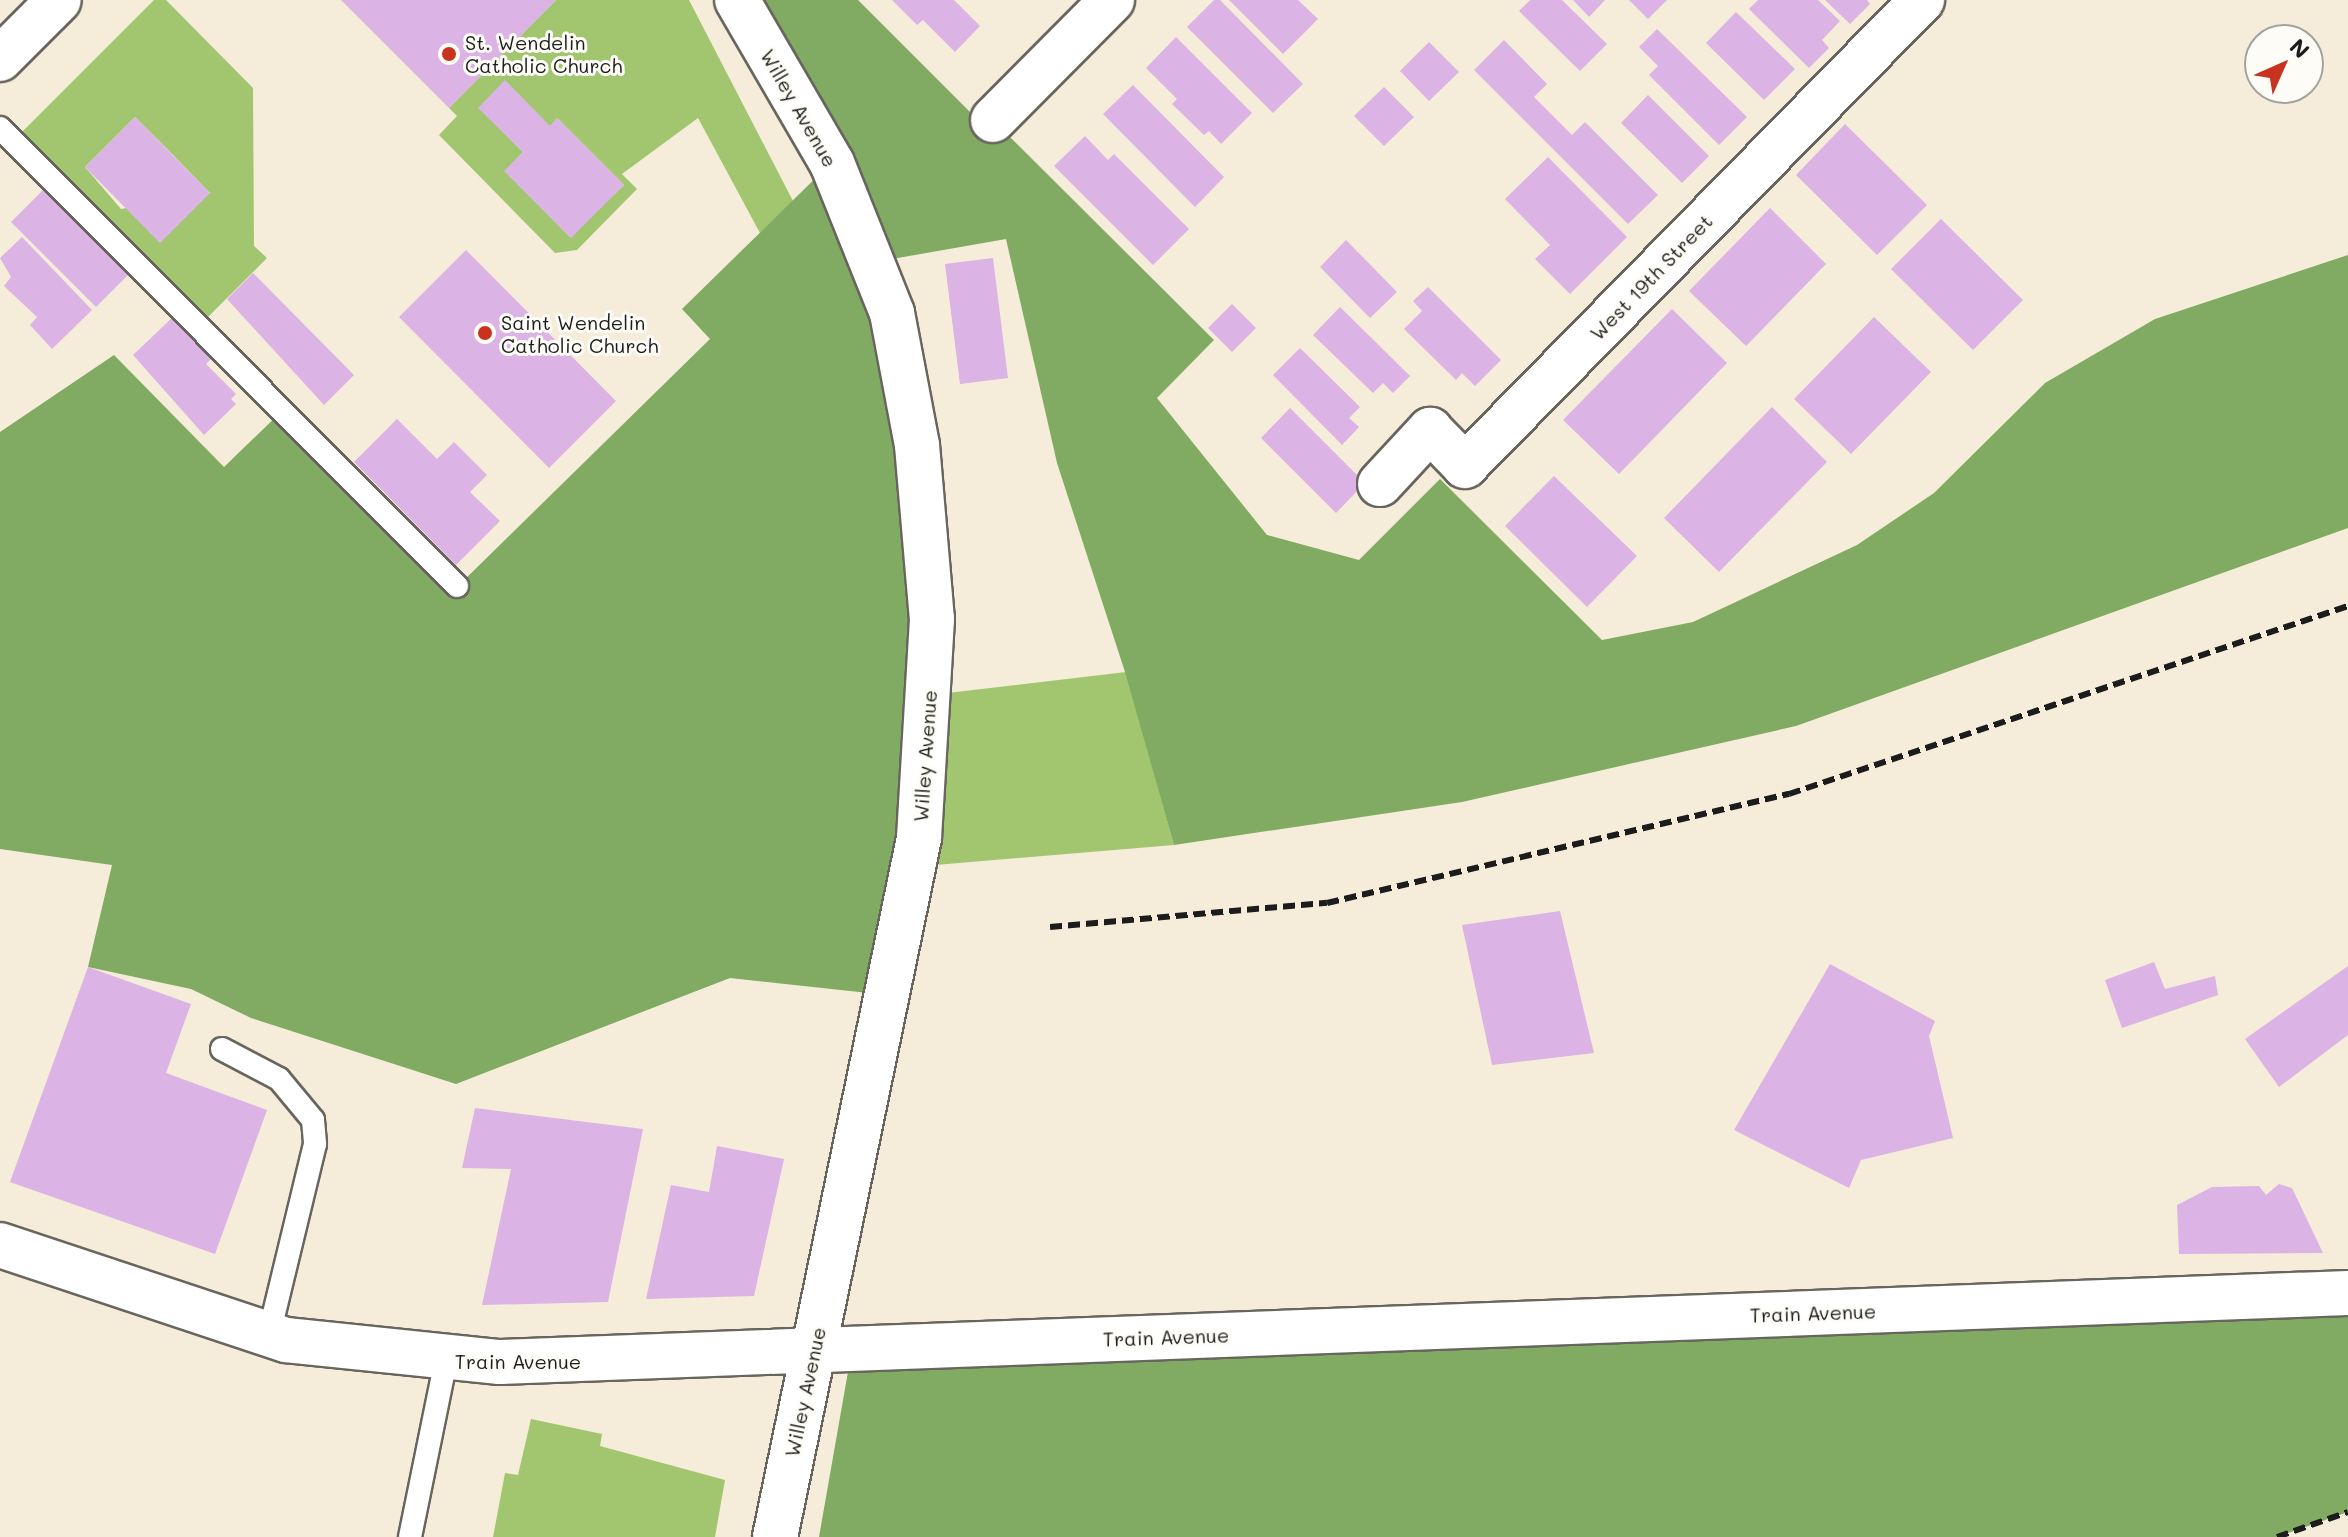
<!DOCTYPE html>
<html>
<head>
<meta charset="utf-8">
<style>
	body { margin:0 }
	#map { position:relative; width:2348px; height:1537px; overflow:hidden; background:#f5edd9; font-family:Mali,sans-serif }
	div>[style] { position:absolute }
	.green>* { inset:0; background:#a2c66f }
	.forest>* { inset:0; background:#81ab62 }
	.building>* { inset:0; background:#dcb3e5 }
	.roads { filter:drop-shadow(2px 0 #68655e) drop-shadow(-2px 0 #68655e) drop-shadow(0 2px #68655e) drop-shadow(0 -2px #68655e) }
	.lane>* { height:22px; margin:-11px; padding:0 11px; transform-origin:11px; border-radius:11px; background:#fff }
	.street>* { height:44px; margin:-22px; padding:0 22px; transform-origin:22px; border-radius:22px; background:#fff }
	.secondary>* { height:44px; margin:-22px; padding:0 22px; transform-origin:22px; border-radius:22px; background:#fff }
	.rail>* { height:6px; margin-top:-3px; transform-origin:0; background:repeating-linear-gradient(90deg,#1c1c1c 0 12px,transparent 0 18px) }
	.dots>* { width:22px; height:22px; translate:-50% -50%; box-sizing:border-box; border:4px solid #fdfcf7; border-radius:50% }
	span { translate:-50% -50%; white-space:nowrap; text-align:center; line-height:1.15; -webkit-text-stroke:6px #fdfcf7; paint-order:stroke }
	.poi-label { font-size:20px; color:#1c1c1c }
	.left { translate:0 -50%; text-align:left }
	.street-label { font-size:20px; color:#1c1c1c }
	.north { position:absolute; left:2244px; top:24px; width:80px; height:80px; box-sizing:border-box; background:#fdfcf7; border:2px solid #a3a29f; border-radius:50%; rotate:45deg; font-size:22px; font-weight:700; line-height:32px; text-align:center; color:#1c1c1c }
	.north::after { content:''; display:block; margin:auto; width:28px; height:36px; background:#c8321e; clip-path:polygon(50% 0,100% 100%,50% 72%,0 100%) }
</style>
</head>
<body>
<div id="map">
	<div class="green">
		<div style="clip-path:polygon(evenodd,154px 0,166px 0,253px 88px,254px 246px,267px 258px,198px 327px,13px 141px,154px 0,135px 117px,174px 156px,210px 193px,121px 209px,85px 167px,135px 117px)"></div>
		<div style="clip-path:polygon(evenodd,556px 0,689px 0,793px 201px,760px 233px,698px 118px,622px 174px,637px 189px,577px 250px,555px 253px,439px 135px,457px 116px,449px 108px,556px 0,479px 108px,550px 126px,558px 119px,624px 185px,570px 237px,505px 171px,523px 152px,479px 108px)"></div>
		<div style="clip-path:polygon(1126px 672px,1174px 845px,912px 867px,930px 695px)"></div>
		<div style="clip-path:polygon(531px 1419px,602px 1434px,600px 1446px,725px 1480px,715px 1537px,493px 1537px,505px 1473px,518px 1475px)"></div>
	</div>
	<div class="forest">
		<div style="clip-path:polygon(737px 0,858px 0,985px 127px,993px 120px,1214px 340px,1157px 398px,1267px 535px,1359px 560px,1440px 479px,1602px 640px,1693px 622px,1857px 545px,1934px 493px,2045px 383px,2155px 319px,2348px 255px,2348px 528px,1796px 726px,1462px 802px,1174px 845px,1125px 672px,1057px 463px,1006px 239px,875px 262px,926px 531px,887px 995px,730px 978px,456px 1084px,251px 1018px,191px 989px,88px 967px,112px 865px,0 849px,0 432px,114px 355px,224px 467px,282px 411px,458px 586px,710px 339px,682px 309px,831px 163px)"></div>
		<div style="clip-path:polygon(2348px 1293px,2348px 1512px,2277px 1537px,819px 1537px,852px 1349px)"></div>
	</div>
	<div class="building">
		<div style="clip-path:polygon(341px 0,556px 0,449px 108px)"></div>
		<div style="clip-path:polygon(892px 0,954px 0,980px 26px,955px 52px,923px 20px,917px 25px)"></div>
		<div style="clip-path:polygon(1214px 0,1220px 0,1303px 84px,1273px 113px,1187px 27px)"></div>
		<div style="clip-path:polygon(1229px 0,1298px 0,1318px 19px,1283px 54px)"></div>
		<div style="clip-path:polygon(1530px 0,1562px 0,1607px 44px,1580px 71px,1519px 11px)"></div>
		<div style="clip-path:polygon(1573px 0,1605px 0,1589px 17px)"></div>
		<div style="clip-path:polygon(1629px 0,1667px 0,1648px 19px)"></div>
		<div style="clip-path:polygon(1758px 0,1818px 0,1840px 21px,1822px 40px,1829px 48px,1809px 68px,1749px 9px)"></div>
		<div style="clip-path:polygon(1825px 0,1867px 0,1870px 4px,1850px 24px)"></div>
		<div style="clip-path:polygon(1736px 12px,1795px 69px,1764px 100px,1706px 43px)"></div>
		<div style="clip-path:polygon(1657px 29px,1747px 117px,1719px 145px,1649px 75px,1658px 66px,1639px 47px)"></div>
		<div style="clip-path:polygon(1176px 37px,1252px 113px,1221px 144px,1209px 131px,1204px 135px,1172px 104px,1177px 99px,1146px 68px)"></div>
		<div style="clip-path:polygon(1504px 40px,1547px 84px,1534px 97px,1572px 135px,1585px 122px,1658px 195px,1628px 224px,1474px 70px)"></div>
		<div style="clip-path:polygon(1429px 42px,1459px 72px,1429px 101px,1400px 71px)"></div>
		<div style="clip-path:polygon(505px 80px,550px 126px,557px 118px,624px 185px,571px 238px,504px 171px,523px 152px,478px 108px)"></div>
		<div style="clip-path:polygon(1133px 85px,1224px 177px,1195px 207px,1103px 114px)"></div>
		<div style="clip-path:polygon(1384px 87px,1414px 117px,1384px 146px,1354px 116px)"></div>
		<div style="clip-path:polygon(1648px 95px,1709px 156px,1682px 183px,1621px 123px)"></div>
		<div style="clip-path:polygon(135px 117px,210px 193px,160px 243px,85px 167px)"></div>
		<div style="clip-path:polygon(1845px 124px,1927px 205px,1877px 255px,1796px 175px)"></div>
		<div style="clip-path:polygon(1085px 136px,1108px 160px,1114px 154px,1189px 229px,1153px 265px,1054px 166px)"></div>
		<div style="clip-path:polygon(1548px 157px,1627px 237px,1570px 294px,1535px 259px,1550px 245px,1505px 199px)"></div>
		<div style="clip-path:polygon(50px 183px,135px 268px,96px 307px,11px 222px)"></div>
		<div style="clip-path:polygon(1770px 208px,1826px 264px,1746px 346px,1689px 291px)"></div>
		<div style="clip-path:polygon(1941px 219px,2023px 300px,1973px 350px,1891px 269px)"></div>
		<div style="clip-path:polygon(22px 237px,92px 310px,52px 349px,30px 325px,37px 317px,4px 286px,11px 277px,0 258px)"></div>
		<div style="clip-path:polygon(1346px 240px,1397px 292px,1370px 318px,1320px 267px)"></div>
		<div style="clip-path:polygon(466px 250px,616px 401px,549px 468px,399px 317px)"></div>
		<div style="clip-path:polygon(993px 258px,1008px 378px,960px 384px,945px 264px)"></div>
		<div style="clip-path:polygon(253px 273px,354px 375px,324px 405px,227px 299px)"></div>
		<div style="clip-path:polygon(1428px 287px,1501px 360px,1475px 386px,1462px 373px,1456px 380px,1404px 329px,1422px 311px,1413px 301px)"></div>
		<div style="clip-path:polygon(1232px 304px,1256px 328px,1232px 352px,1208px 328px)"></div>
		<div style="clip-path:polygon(1340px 307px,1410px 376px,1393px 393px,1383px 383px,1373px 393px,1313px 335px)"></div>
		<div style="clip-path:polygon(1672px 309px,1727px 363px,1619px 474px,1563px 420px)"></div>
		<div style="clip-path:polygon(175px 315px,214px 356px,206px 364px,236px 394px,231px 399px,236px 404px,204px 435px,133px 355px)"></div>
		<div style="clip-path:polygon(1874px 317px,1931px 372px,1851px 454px,1794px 399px)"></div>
		<div style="clip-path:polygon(1300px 348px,1360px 407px,1349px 418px,1359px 427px,1342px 445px,1273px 375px)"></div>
		<div style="clip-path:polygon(1772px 407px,1827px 462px,1719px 572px,1664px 518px)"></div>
		<div style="clip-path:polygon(1290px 408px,1365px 483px,1336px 513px,1261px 438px)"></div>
		<div style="clip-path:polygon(397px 419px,437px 459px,454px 442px,487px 475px,470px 492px,500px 521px,456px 565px,354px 462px)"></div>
		<div style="clip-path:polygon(1554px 476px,1637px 556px,1587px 607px,1505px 526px)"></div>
		<div style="clip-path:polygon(1560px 911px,1594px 1053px,1492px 1065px,1462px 925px)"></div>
		<div style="clip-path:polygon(2154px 962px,2165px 989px,2215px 976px,2218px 995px,2122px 1028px,2105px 980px)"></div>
		<div style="clip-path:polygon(1830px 964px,1935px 1021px,1929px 1036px,1953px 1138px,1861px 1160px,1849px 1188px,1734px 1130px)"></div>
		<div style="clip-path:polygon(2348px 966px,2348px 1035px,2279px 1087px,2245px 1039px)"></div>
		<div style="clip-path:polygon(88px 967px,191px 1004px,166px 1073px,267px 1110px,215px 1254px,10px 1182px)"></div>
		<div style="clip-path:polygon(475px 1108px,643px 1129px,608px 1302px,482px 1305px,511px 1169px,462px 1168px)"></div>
		<div style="clip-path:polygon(717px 1146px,784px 1159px,754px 1296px,646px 1299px,671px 1185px,709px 1192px)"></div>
		<div style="clip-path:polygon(2279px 1184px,2292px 1188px,2323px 1253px,2179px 1254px,2177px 1205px,2212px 1187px,2259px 1186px,2266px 1195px)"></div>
	</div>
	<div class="roads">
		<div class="lane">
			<div style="left:0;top:128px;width:647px;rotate:45.06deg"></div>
			<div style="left:222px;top:1049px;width:64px;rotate:27.8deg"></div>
			<div style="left:279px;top:1079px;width:53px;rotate:50.3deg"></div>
			<div style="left:313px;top:1120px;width:24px;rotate:85deg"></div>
			<div style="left:315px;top:1144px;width:195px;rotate:103.6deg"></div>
			<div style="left:410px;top:1537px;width:181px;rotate:-78.5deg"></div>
		</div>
		<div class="street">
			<div style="left:737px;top:0;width:189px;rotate:59.8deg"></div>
			<div style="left:832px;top:163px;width:162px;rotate:68.2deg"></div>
			<div style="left:892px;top:313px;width:134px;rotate:79.3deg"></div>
			<div style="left:917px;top:445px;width:175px;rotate:85.1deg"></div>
			<div style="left:932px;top:619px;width:219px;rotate:93.4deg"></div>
			<div style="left:919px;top:838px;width:714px;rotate:101.64deg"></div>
			<div style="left:993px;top:120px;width:169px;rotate:-45.2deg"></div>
			<div style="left:1380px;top:484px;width:74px;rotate:-47.2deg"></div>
			<div style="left:1430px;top:430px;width:50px;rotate:45.8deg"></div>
			<div style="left:1465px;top:466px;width:653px;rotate:-45.56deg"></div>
			<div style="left:0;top:1245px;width:301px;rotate:18.4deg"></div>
			<div style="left:286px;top:1340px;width:215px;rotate:5.9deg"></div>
			<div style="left:500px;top:1362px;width:1849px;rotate:-2.14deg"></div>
		</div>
		<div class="secondary">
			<div style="left:0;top:59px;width:83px;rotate:-45deg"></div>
		</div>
	</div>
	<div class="rail">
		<div style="left:1050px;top:927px;width:278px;rotate:-5deg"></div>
		<div style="left:1327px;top:903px;width:475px;rotate:-13.3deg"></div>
		<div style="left:1789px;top:794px;width:590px;rotate:-18.59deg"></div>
		<div style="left:2277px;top:1537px;width:75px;rotate:-19.4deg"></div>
	</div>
	<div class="dots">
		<div style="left:449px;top:54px;background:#c8321e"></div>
		<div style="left:485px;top:333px;background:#c8321e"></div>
	</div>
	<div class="poi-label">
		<span class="left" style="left:465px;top:54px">St. Wendelin<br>Catholic Church</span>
		<span class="left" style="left:501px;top:334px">Saint Wendelin<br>Catholic Church</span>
	</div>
	<div class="street-label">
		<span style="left:799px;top:108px;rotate:60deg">Willey Avenue</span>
		<span style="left:1651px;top:277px;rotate:-46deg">West 19th Street</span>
		<span style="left:925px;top:756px;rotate:-86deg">Willey Avenue</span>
		<span style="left:1813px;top:1313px;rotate:-2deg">Train Avenue</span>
		<span style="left:1166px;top:1337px;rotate:-2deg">Train Avenue</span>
		<span style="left:518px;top:1361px">Train Avenue</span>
		<span style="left:805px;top:1392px;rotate:-78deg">Willey Avenue</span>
	</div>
	<div class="north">N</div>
</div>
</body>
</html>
